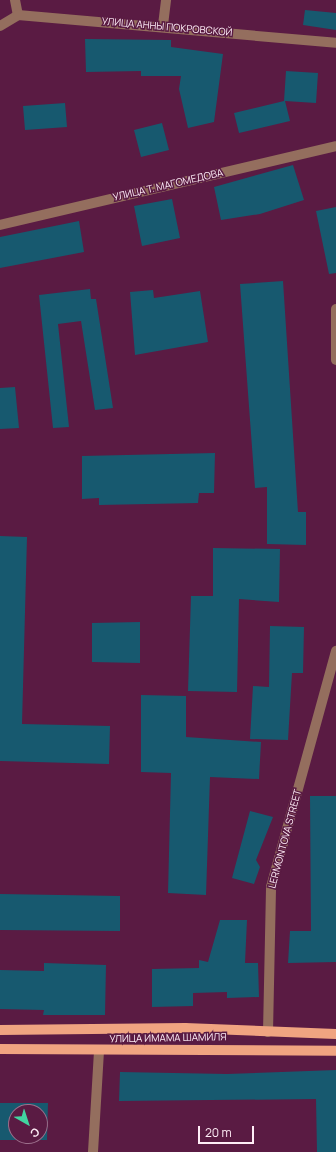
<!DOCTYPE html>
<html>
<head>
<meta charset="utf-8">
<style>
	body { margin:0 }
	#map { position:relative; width:336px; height:1152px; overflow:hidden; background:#5a1b43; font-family:Manrope,sans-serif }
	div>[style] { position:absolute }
	.building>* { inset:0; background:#17596f }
	.minor>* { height:10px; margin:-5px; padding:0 5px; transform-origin:5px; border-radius:5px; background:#946e5e }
	.major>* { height:10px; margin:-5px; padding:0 5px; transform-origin:5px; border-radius:5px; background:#f0a481 }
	span { translate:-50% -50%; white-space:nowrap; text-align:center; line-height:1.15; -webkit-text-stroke:3px #5a1b43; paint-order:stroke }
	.street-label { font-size:10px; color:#ffeef7 }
	.north { position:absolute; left:8px; top:1104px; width:40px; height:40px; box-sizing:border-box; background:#5a1b43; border:1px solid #9c6f8b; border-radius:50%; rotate:141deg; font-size:11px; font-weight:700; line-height:16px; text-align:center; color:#ffeef7 }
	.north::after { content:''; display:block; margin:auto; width:14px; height:18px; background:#42d4a0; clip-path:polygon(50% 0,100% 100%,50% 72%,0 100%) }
	.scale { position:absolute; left:198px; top:1126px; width:56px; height:18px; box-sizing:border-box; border:2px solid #ffeef7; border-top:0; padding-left:5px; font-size:12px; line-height:14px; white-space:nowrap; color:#ffeef7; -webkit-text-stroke:3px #5a1b43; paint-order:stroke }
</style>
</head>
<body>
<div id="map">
	<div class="building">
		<div style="clip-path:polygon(305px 10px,336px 13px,336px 30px,303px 25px)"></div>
		<div style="clip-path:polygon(85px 39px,171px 40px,171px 47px,223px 54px,214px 122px,188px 128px,179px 89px,181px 76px,141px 76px,141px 71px,86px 72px)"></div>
		<div style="clip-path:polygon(286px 71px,318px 73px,316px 103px,285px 101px,290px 121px,239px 133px,234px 113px,284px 101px)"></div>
		<div style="clip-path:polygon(65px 103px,67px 127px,25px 130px,23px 106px)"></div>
		<div style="clip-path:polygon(162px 123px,169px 150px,141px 157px,134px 130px)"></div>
		<div style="clip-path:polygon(293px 165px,304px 200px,260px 214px,221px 220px,214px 187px)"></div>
		<div style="clip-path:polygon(172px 199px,180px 238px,142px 246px,134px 206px)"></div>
		<div style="clip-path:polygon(336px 207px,336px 273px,329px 274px,316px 211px)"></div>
		<div style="clip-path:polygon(79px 221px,84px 252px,0 268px,0 237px)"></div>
		<div style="clip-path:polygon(283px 281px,298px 512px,306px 512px,306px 545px,267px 544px,267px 487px,255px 488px,240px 284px)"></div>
		<div style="clip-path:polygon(90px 289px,91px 299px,96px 299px,113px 408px,95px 410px,81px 321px,58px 324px,69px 427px,53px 428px,39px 295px)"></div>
		<div style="clip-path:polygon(153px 290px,154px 298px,200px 291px,208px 342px,135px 355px,130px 292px)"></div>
		<div style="clip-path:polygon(15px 387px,19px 428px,0 429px,0 388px)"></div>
		<div style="clip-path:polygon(215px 453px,214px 493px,199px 493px,198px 503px,99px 505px,99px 498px,82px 499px,82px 456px)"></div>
		<div style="clip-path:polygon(0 536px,27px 537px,22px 724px,110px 726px,109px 764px,0 761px)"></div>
		<div style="clip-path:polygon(213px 548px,280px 549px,279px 602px,239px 599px,237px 692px,188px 691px,191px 596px,213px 596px)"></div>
		<div style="clip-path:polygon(140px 622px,140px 663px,92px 662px,92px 623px)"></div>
		<div style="clip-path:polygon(270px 626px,304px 627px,303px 673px,292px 673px,288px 740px,250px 739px,253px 686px,269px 687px)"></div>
		<div style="clip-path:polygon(141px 695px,186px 696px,186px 737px,261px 742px,259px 779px,210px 777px,206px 895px,168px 893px,171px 773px,141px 772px)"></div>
		<div style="clip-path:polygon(310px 796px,336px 796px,336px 962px,288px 963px,290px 931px,311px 931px)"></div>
		<div style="clip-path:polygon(250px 811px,273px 817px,256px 860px,260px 867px,254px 884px,232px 878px)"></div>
		<div style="clip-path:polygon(0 894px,120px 896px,120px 931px,0 930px)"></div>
		<div style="clip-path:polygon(220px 920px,247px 920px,245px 963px,258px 963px,259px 997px,227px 998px,227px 992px,193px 993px,193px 1006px,152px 1007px,152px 969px,199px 968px,199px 960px,208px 962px)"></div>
		<div style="clip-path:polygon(44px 963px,106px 965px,105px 1015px,43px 1015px,44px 1010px,0 1009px,0 970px,44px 971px)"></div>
		<div style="clip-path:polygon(336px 1070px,336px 1152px,317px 1152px,316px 1099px,119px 1101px,120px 1072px,227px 1074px)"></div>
		<div style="clip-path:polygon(evenodd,0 1103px,48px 1103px,47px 1140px,0 1140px,0 1103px,16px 1112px,40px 1112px,40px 1136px,16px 1136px,16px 1112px)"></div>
	</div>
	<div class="minor">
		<div style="left:15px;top:0;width:15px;rotate:79deg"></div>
		<div style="left:163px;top:25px;width:25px;rotate:-83deg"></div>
		<div style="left:0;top:26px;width:21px;rotate:-31deg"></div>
		<div style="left:18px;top:15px;width:319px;rotate:5deg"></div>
		<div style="left:0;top:225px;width:345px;rotate:-13.2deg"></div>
		<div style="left:336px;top:309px;width:51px;rotate:90deg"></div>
		<div style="left:268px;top:1032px;width:145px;rotate:-88.8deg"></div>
		<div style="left:271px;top:887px;width:245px;rotate:-74.6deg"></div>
		<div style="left:93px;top:1152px;width:101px;rotate:-86.6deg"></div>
	</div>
	<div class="major">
		<div style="left:0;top:1030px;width:185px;rotate:-0.6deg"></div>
		<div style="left:185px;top:1028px;width:151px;rotate:2.3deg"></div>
		<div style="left:0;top:1049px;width:336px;rotate:0.3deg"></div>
	</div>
	<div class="street-label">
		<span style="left:167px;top:27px;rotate:5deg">УЛИЦА АННЫ ПОКРОВСКОЙ</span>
		<span style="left:168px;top:185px;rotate:-13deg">УЛИЦА Т. МАГОМЕДОВА</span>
		<span style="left:285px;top:839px;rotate:-75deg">LERMONTOVA STREET</span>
		<span style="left:168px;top:1038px;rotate:-1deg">УЛИЦА ИМАМА ШАМИЛЯ</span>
	</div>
	<div class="north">С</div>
	<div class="scale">20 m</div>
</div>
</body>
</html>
